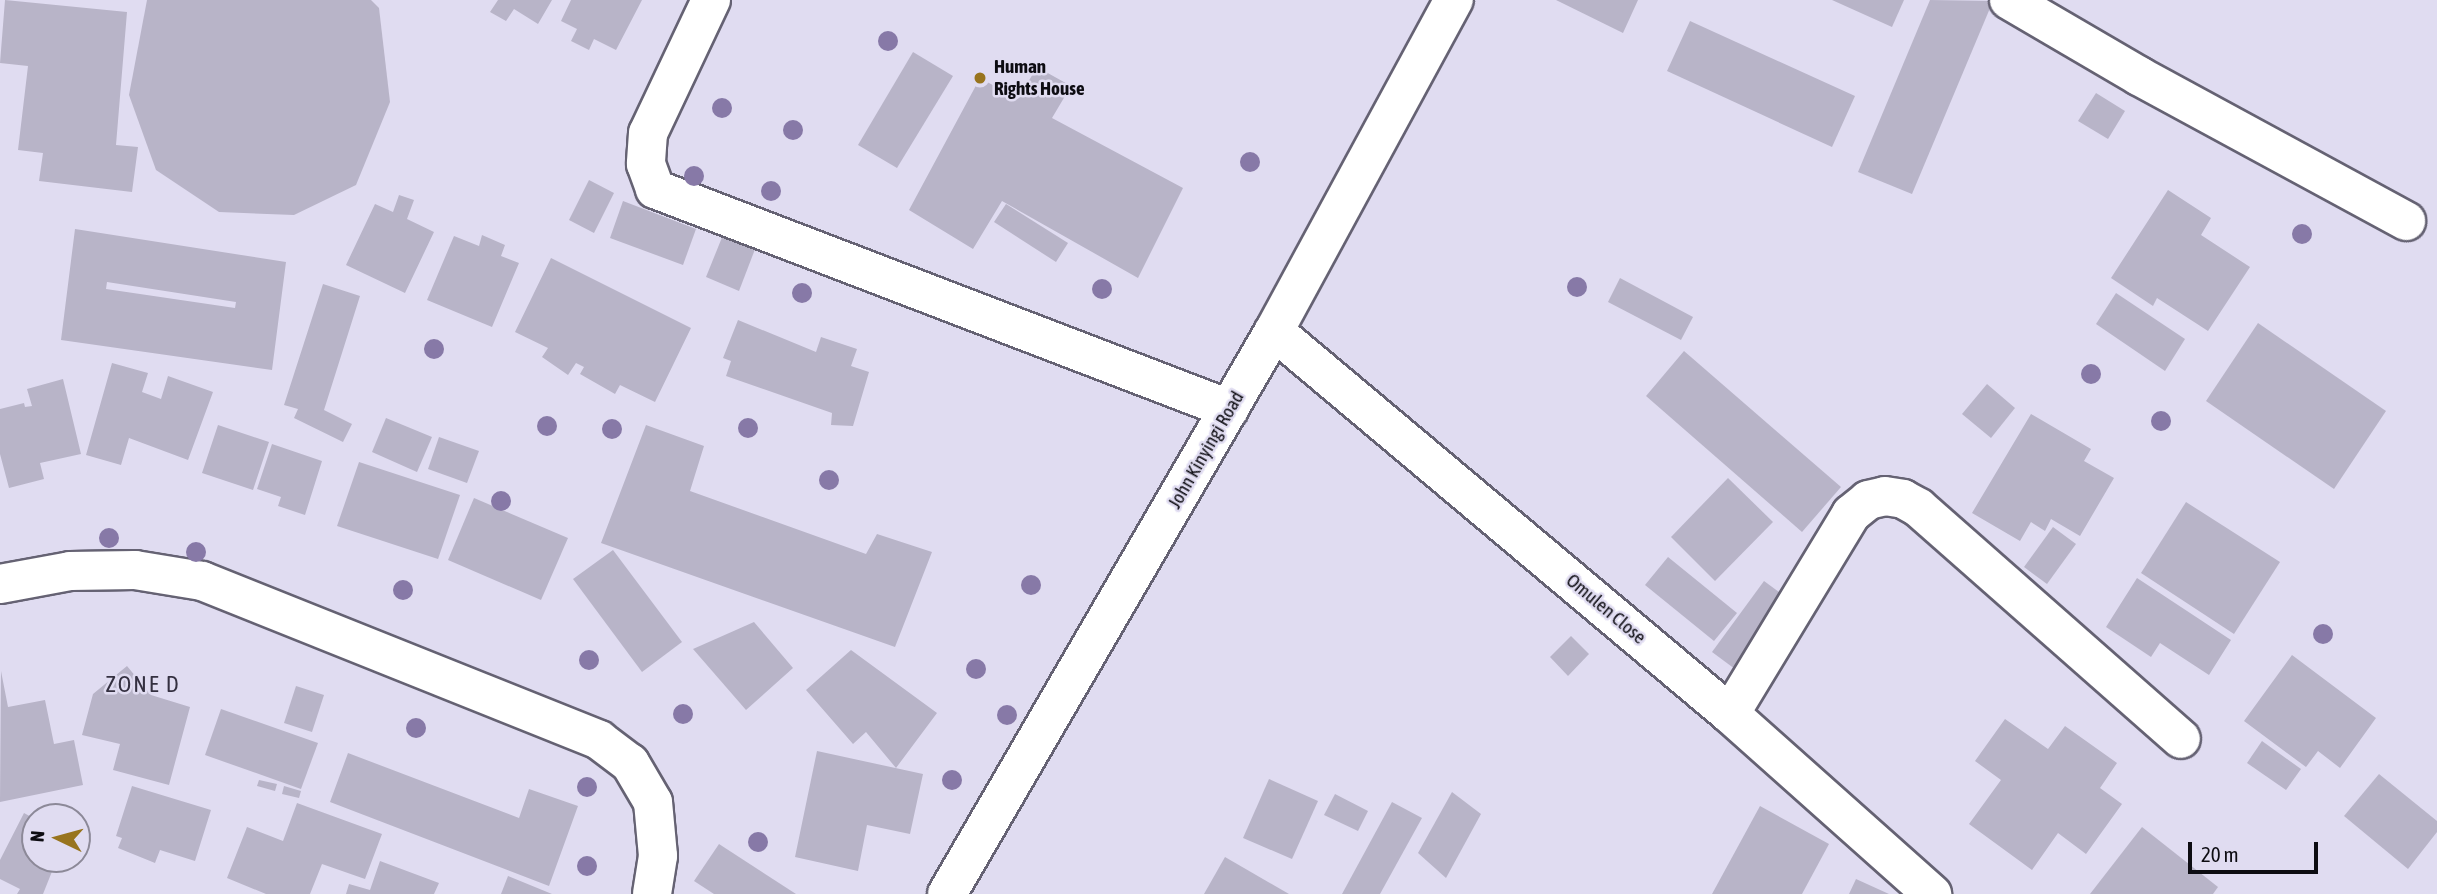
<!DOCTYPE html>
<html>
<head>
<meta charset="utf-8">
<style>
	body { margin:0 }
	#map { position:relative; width:2437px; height:894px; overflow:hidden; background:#e0dcf1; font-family:"Asap Condensed",sans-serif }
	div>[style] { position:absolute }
	.building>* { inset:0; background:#b8b4c8 }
	.roads { filter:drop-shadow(2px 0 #656273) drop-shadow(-2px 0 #656273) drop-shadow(0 2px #656273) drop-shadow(0 -2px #656273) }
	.minor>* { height:38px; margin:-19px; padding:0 19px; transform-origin:19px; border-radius:19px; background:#fff }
	.trees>* { width:20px; height:20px; margin:-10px; border-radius:50%; background:#8779a7 }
	.dots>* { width:19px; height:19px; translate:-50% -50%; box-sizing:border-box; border:4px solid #e0dcf1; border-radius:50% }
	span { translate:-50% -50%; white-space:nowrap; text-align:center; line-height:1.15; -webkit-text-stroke:5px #e0dcf1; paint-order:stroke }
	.poi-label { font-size:19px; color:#0d0c12; font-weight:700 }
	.left { translate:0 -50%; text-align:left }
	.street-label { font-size:19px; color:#0d0c12 }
	.quarter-label { font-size:23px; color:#343040; letter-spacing:2px }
	.north { position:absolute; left:21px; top:803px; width:70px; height:70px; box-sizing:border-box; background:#e0dcf1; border:2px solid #8c8998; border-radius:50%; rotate:275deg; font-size:19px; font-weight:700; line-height:28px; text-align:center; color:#0d0c12 }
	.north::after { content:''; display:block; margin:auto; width:24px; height:32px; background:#98741e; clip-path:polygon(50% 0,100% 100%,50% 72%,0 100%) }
	.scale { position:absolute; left:2188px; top:842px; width:130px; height:32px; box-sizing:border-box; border:4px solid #0d0c12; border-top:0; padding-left:9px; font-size:21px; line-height:24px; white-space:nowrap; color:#0d0c12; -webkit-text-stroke:5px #e0dcf1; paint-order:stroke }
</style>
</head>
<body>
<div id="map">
	<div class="building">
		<div style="clip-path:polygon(5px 0,127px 12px,116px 145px,138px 147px,132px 192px,39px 181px,43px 153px,18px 150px,28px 66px,0 63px)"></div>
		<div style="clip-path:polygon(147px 0,371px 0,379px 8px,390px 102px,356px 185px,294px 215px,219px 212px,156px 170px,129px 95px)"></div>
		<div style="clip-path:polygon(498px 0,552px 0,538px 24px,514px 9px,506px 21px,490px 12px)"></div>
		<div style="clip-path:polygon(571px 0,642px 0,616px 50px,594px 39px,589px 50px,571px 41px,577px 29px,561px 21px)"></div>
		<div style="clip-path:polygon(1556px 0,1638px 0,1623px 33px)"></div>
		<div style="clip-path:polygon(1832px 0,1904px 0,1892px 27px)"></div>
		<div style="clip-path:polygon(1930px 0,1993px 1px,1912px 194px,1858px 172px)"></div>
		<div style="clip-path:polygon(1690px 21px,1855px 96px,1832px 147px,1667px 71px)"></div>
		<div style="clip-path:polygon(913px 52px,953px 76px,897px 168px,858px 145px)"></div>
		<div style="clip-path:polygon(1037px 67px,1071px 86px,1052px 118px,1183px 188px,1138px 278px,1002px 201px,973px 249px,909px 210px,980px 78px,1018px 99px)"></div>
		<div style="clip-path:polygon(2096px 93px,2125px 111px,2108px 139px,2078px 121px)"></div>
		<div style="clip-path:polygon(589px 180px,614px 193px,594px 233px,569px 220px)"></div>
		<div style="clip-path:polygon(2168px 190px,2211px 218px,2201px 235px,2250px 267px,2208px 331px,2157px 298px,2153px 306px,2111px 278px)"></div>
		<div style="clip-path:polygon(399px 195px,414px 200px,407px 219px,434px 232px,405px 293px,346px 265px,375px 204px,393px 212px)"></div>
		<div style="clip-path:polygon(623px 201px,696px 229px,683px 265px,610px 238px)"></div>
		<div style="clip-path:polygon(1006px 204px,1068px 243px,1056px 262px,994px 222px)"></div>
		<div style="clip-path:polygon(evenodd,75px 229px,286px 262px,272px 370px,61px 340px,75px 229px,107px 282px,236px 302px,235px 308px,106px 289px,107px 282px)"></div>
		<div style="clip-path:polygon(725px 230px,757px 244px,739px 291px,706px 277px)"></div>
		<div style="clip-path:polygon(482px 235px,505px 245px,501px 256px,519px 263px,492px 327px,427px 300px,454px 236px,479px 246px)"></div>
		<div style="clip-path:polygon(551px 258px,691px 328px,655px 402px,620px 385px,615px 394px,580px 374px,584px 367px,576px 363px,568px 375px,542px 357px,548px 348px,515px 332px)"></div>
		<div style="clip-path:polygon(1620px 278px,1693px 317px,1681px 340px,1608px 302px)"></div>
		<div style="clip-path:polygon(323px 284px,360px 296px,324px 410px,352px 424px,343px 442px,294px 418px,298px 409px,284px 405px)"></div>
		<div style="clip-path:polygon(2116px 293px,2185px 339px,2165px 371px,2096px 324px)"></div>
		<div style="clip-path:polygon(738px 320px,816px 352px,821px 337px,857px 349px,851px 366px,869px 372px,853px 426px,831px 425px,832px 413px,726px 376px,731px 361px,723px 358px)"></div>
		<div style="clip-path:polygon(2258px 323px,2386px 411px,2334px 489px,2206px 401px)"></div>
		<div style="clip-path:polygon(1684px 351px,1841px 487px,1802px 532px,1646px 396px)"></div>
		<div style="clip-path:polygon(112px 363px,148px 373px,142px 392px,161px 399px,168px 376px,213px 392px,188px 460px,129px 438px,121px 465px,86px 455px)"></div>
		<div style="clip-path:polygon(63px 379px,81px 454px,40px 463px,44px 479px,9px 488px,0 454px,0 409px,24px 403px,25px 407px,32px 406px,27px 389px)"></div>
		<div style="clip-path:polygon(1987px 384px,2015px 408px,1991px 438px,1962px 414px)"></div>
		<div style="clip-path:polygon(2031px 414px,2091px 449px,2084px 461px,2114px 478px,2080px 536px,2051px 519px,2045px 531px,2031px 522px,2020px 541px,1972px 513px)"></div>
		<div style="clip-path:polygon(386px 418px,432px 437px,417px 472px,372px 452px)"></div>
		<div style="clip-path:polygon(218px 425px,269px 442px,253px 490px,202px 473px)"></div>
		<div style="clip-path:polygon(646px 425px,704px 446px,690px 491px,866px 554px,877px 534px,932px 552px,895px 647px,601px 543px)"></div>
		<div style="clip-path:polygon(439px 437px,479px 451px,467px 483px,428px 469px)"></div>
		<div style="clip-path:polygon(272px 444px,322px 461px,305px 515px,278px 506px,281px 497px,257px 489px)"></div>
		<div style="clip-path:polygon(359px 462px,460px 495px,438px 559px,337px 526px)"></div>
		<div style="clip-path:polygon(1728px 478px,1773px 522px,1715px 581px,1671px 537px)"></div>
		<div style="clip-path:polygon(474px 498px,568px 538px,541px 600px,448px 560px)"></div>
		<div style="clip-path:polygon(2186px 502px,2280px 562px,2234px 634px,2141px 573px)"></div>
		<div style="clip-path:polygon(2053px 527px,2076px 544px,2047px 584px,2024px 567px)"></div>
		<div style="clip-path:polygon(613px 550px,682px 642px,642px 672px,573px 579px)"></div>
		<div style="clip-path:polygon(1668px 557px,1737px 613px,1714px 641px,1645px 585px)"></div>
		<div style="clip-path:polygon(2137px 578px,2231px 640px,2209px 675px,2160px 643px,2151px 657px,2106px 627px)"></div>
		<div style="clip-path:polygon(1764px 581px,1791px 601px,1739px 672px,1712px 652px)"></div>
		<div style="clip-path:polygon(754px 622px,793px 668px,746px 710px,693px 649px)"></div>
		<div style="clip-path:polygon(1571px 636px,1589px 654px,1568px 676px,1550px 657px)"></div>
		<div style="clip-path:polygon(851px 650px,937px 713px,896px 768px,866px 732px,853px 744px,806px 690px)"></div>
		<div style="clip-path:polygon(2292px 655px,2376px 718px,2340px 768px,2318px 751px,2306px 767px,2244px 721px)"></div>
		<div style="clip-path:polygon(127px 666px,151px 695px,190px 707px,169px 785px,113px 770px,120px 744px,82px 735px,93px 694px)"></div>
		<div style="clip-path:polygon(1px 671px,8px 707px,45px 700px,54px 744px,74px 740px,83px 785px,0 802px)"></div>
		<div style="clip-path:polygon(296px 686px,324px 695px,312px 732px,284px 723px)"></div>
		<div style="clip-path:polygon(221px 709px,318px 743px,301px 789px,205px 755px)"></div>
		<div style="clip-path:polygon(2005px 719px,2048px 749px,2065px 726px,2117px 763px,2100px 788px,2122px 804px,2086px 854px,2058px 833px,2032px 870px,1969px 824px,2001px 780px,1975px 761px)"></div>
		<div style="clip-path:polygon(2262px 741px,2301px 769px,2286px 790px,2247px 763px)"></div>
		<div style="clip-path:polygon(817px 751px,923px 774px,910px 834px,867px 825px,858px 871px,795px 857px)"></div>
		<div style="clip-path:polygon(348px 753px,519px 818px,529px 789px,578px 806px,549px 886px,330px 802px)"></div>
		<div style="clip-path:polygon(2379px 774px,2437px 821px,2437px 832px,2408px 869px,2344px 816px)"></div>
		<div style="clip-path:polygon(1269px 779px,1318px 801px,1292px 859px,1243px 838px)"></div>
		<div style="clip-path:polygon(259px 780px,277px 784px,275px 791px,257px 786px)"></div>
		<div style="clip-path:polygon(132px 786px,211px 810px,195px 861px,160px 850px,155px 863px,118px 848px,122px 838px,116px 836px)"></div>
		<div style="clip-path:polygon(284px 786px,301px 791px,299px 798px,282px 794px)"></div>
		<div style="clip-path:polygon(1452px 792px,1481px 814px,1446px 878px,1418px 853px)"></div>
		<div style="clip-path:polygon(1335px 794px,1368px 811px,1358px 831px,1324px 815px)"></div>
		<div style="clip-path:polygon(1392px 802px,1422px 818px,1380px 894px,1342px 894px)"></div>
		<div style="clip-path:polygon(297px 803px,382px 834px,365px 879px,322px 864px,310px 894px,266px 894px,227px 878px,247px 827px,283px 841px)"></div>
		<div style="clip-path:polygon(1760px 806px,1829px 844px,1802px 894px,1712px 894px)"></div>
		<div style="clip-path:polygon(24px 813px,35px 819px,35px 859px,57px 859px,43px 894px,17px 894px,20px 889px,0 879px,0 860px)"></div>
		<div style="clip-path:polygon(2142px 827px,2218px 887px,2213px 894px,2090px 894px)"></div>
		<div style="clip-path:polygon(719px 844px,796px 894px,714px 894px,694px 881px)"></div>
		<div style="clip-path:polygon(1225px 857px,1289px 894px,1204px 894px)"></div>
		<div style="clip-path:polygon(380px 861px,439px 883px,434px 894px,346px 894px,349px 884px,370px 890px)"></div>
		<div style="clip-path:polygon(508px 876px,552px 894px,501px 894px)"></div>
		<div style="clip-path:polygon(1856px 879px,1889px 894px,1849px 894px)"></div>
	</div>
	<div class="roads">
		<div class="minor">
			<div style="left:711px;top:0;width:147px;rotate:115.3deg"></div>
			<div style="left:648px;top:133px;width:31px;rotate:94deg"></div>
			<div style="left:646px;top:164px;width:27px;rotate:70deg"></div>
			<div style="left:655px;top:189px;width:615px;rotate:20.97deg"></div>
			<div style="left:2009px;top:0;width:151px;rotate:30.3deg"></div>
			<div style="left:2139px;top:76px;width:304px;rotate:28.5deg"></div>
			<div style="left:1274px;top:331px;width:596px;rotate:40.03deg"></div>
			<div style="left:1730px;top:714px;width:271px;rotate:41.7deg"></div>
			<div style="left:0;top:584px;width:71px;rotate:-10.5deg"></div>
			<div style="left:70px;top:571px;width:65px;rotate:-0.9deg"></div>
			<div style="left:135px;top:570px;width:68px;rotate:9.3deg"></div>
			<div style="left:202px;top:581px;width:428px;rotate:21.8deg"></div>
			<div style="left:599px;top:740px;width:39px;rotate:37deg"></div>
			<div style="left:630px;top:763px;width:45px;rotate:59.5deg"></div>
			<div style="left:653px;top:802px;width:54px;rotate:84.7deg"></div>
			<div style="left:658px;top:856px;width:38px;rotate:99deg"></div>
			<div style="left:1730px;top:714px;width:234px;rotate:-58.8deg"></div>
			<div style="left:1851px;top:514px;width:22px;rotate:-39deg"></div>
			<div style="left:1868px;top:500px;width:17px;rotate:-13deg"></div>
			<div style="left:1885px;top:496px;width:18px;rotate:9deg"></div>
			<div style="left:1903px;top:499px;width:18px;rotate:29deg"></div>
			<div style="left:1919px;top:508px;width:349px;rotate:41.4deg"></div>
			<div style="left:947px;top:894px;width:651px;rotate:-59.85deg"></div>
			<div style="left:1274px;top:331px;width:377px;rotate:-61.5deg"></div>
		</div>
	</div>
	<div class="trees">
		<div style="left:888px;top:41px"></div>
		<div style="left:722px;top:108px"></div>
		<div style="left:793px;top:130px"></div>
		<div style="left:1250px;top:162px"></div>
		<div style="left:694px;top:176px"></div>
		<div style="left:771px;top:191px"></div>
		<div style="left:2302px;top:234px"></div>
		<div style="left:1577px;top:287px"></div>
		<div style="left:1102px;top:289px"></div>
		<div style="left:802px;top:293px"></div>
		<div style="left:434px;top:349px"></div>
		<div style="left:2091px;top:374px"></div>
		<div style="left:2161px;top:421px"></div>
		<div style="left:547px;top:426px"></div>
		<div style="left:748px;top:428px"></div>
		<div style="left:612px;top:429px"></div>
		<div style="left:829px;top:480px"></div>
		<div style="left:501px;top:501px"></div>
		<div style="left:109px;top:538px"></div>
		<div style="left:196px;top:552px"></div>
		<div style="left:1031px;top:585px"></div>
		<div style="left:403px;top:590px"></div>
		<div style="left:2323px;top:634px"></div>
		<div style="left:589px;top:660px"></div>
		<div style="left:976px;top:669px"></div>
		<div style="left:683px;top:714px"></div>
		<div style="left:1007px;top:715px"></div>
		<div style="left:416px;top:728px"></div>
		<div style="left:952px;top:780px"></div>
		<div style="left:587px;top:787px"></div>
		<div style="left:758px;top:842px"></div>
		<div style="left:587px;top:866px"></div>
	</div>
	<div class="dots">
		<div style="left:980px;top:78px;background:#98741e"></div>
	</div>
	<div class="poi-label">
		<span class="left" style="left:994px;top:78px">Human<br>Rights House</span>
	</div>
	<div class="street-label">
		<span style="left:1206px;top:450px;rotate:-60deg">John Kinyingi Road</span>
		<span style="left:1606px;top:609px;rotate:40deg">Omulen Close</span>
	</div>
	<div class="quarter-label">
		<span style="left:143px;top:684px">ZONE D</span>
	</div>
	<div class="north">N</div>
	<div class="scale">20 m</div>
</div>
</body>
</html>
